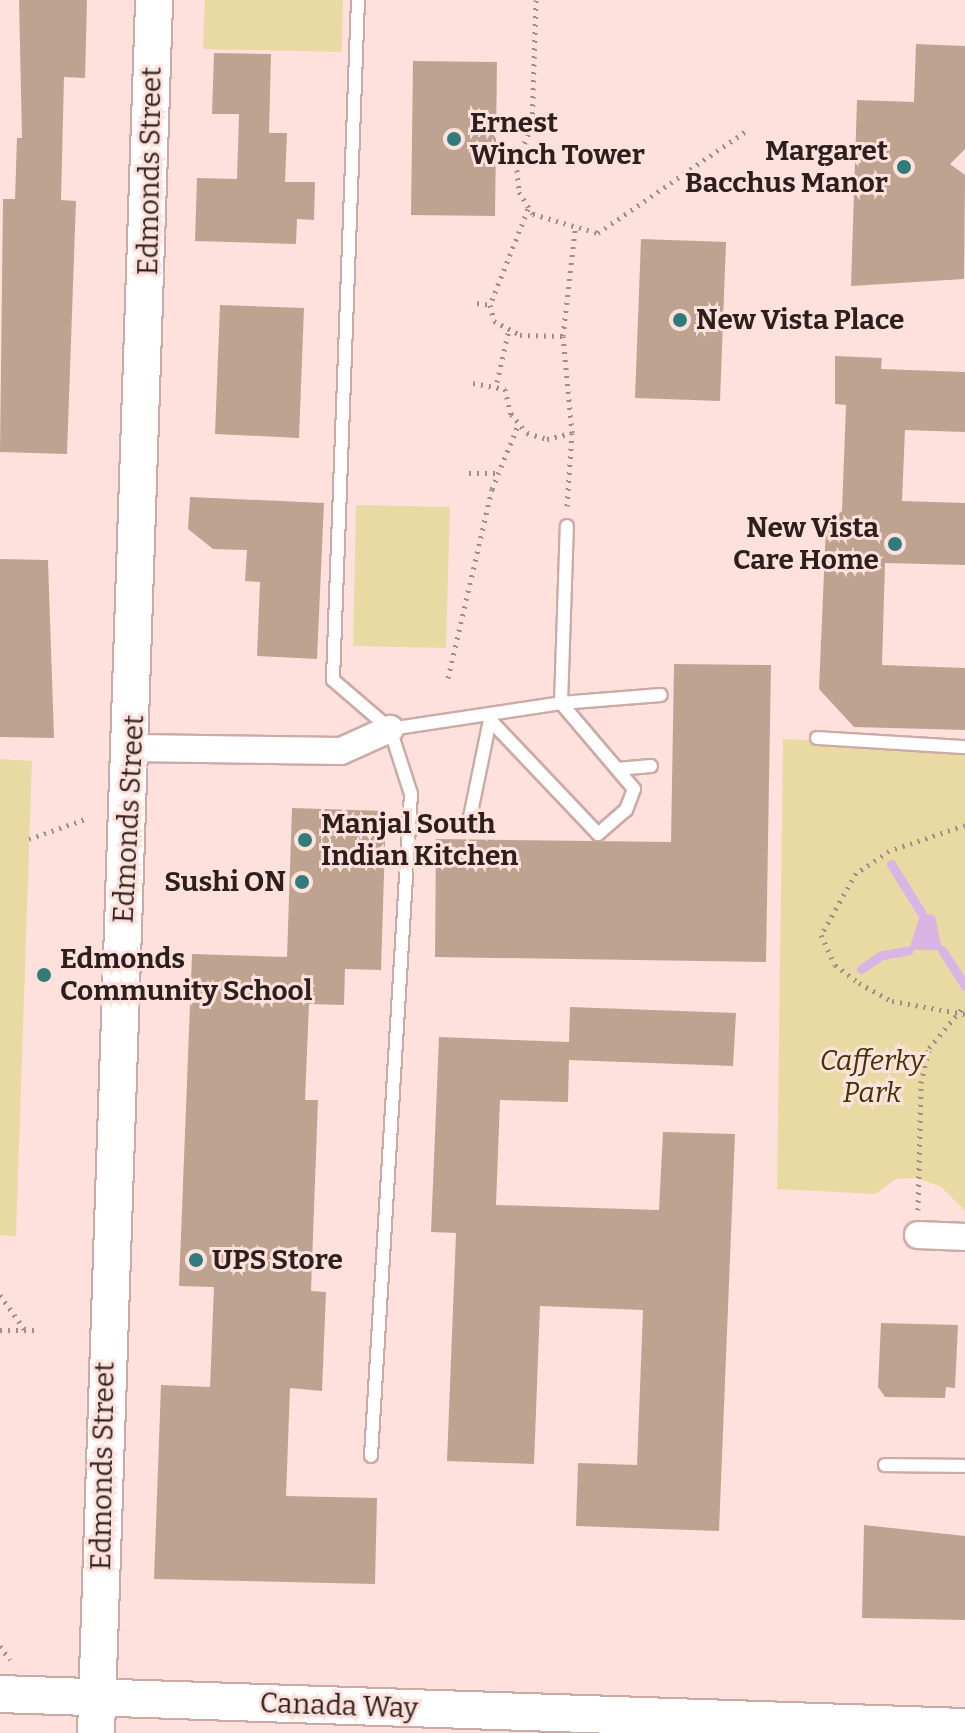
<!DOCTYPE html>
<html>
<head>
<meta charset="utf-8">
<style>
	body { margin:0 }
	#map { position:relative; width:965px; height:1733px; overflow:hidden; background:#fee1dd; font-family:Bitter,serif }
	div>[style] { position:absolute }
	.green>* { inset:0; background:#e9daa4 }
	.water>* { inset:0; background:#dab4e4 }
	.stream>* { height:9px; margin:-4.5px; padding:0 4.5px; transform-origin:4.5px; border-radius:4.5px; background:#dab4e4 }
	.building>* { inset:0; background:#bea490 }
	.path>* { height:5px; margin-top:-2.5px; transform-origin:0; background:repeating-linear-gradient(90deg,#a38d8a 0 2px,transparent 0 8px) }
	.roads { filter:drop-shadow(2px 0 #cdaaa5) drop-shadow(-2px 0 #cdaaa5) drop-shadow(0 2px #cdaaa5) drop-shadow(0 -2px #cdaaa5) }
	.lane>* { height:12px; margin:-6px; padding:0 6px; transform-origin:6px; border-radius:6px; background:#fff }
	.street>* { height:26px; margin:-13px; padding:0 13px; transform-origin:13px; border-radius:13px; background:#fff }
	.secondary>* { height:36px; margin:-18px; padding:0 18px; transform-origin:18px; border-radius:18px; background:#fff }
	.dots>* { width:22px; height:22px; translate:-50% -50%; box-sizing:border-box; border:4px solid #fee1dd; border-radius:50% }
	span { translate:-50% -50%; white-space:nowrap; text-align:center; line-height:1.15; -webkit-text-stroke:6px #fee1dd; paint-order:stroke }
	.poi-label { font-size:28px; color:#2c1f1d; font-weight:700 }
	.left { translate:0 -50%; text-align:left }
	.right { translate:-100% -50%; text-align:right }
	.street-label { font-size:28px; color:#2c1f1d }
	.park-label { font-size:28px; color:#3f3403; font-style:italic }
</style>
</head>
<body>
<div id="map">
	<div class="green">
		<div style="clip-path:polygon(205px 0,343px 0,342px 52px,203px 49px)"></div>
		<div style="clip-path:polygon(356px 505px,450px 507px,446px 648px,353px 646px)"></div>
		<div style="clip-path:polygon(783px 739px,965px 747px,965px 1211px,941px 1187px,917px 1178px,896px 1179px,875px 1194px,777px 1189px)"></div>
		<div style="clip-path:polygon(0 759px,32px 761px,16px 1236px,0 1235px)"></div>
	</div>
	<div class="water">
		<div style="clip-path:polygon(921px 912px,935px 916px,942px 950px,909px 950px)"></div>
	</div>
	<div class="stream">
		<div style="left:891px;top:864px;width:57px;rotate:58deg"></div>
		<div style="left:942px;top:950px;width:43px;rotate:57.4deg"></div>
		<div style="left:861px;top:969px;width:25px;rotate:-34deg"></div>
		<div style="left:882px;top:955px;width:27px;rotate:-10deg"></div>
	</div>
	<div class="building">
		<div style="clip-path:polygon(19px 0,87px 0,85px 78px,64px 77px,61px 200px,76px 201px,67px 454px,0 452px,3px 199px,15px 199px,17px 138px,22px 138px)"></div>
		<div style="clip-path:polygon(916px 44px,965px 46px,965px 149px,950px 164px,965px 175px,964px 279px,851px 286px,857px 100px,914px 102px)"></div>
		<div style="clip-path:polygon(214px 53px,271px 54px,269px 133px,287px 133px,285px 182px,315px 182px,314px 220px,297px 219px,296px 244px,195px 241px,197px 178px,237px 179px,239px 114px,212px 114px)"></div>
		<div style="clip-path:polygon(413px 61px,497px 62px,495px 216px,411px 215px)"></div>
		<div style="clip-path:polygon(641px 239px,726px 242px,720px 401px,635px 398px)"></div>
		<div style="clip-path:polygon(220px 305px,304px 308px,299px 438px,215px 434px)"></div>
		<div style="clip-path:polygon(835px 356px,882px 358px,881px 369px,965px 372px,965px 432px,905px 430px,902px 501px,965px 503px,965px 565px,885px 563px,882px 665px,965px 668px,965px 730px,854px 727px,819px 689px,826px 526px,842px 511px,846px 405px,835px 404px)"></div>
		<div style="clip-path:polygon(190px 497px,324px 503px,317px 659px,257px 656px,260px 582px,245px 581px,247px 550px,213px 549px,188px 529px)"></div>
		<div style="clip-path:polygon(0 559px,48px 560px,54px 738px,0 737px)"></div>
		<div style="clip-path:polygon(674px 664px,771px 665px,766px 962px,435px 957px,436px 839px,671px 842px)"></div>
		<div style="clip-path:polygon(292px 808px,386px 811px,381px 970px,345px 969px,344px 1005px,309px 1004px,305px 1100px,318px 1100px,311px 1291px,326px 1292px,322px 1391px,290px 1388px,286px 1496px,377px 1498px,375px 1584px,154px 1579px,161px 1385px,210px 1387px,214px 1287px,179px 1286px,192px 954px,287px 957px)"></div>
		<div style="clip-path:polygon(570px 1007px,736px 1013px,733px 1066px,569px 1060px,568px 1102px,500px 1100px,496px 1205px,659px 1210px,663px 1132px,735px 1134px,719px 1531px,576px 1526px,578px 1463px,637px 1465px,643px 1310px,540px 1306px,534px 1464px,447px 1461px,456px 1233px,431px 1232px,439px 1037px,569px 1042px)"></div>
		<div style="clip-path:polygon(881px 1323px,958px 1325px,955px 1388px,946px 1387px,945px 1398px,885px 1397px,878px 1387px)"></div>
		<div style="clip-path:polygon(864px 1525px,965px 1536px,965px 1620px,862px 1618px)"></div>
	</div>
	<div class="path">
		<div style="left:536px;top:0;width:127px;rotate:91.8deg"></div>
		<div style="left:532px;top:127px;width:38px;rotate:115deg"></div>
		<div style="left:516px;top:162px;width:30px;rotate:84deg"></div>
		<div style="left:519px;top:192px;width:26px;rotate:58deg"></div>
		<div style="left:533px;top:214px;width:68px;rotate:16.3deg"></div>
		<div style="left:598px;top:233px;width:183px;rotate:-34.6deg"></div>
		<div style="left:528px;top:209px;width:103px;rotate:111.6deg"></div>
		<div style="left:490px;top:305px;width:16px;rotate:76deg"></div>
		<div style="left:494px;top:321px;width:30px;rotate:28deg"></div>
		<div style="left:520px;top:335px;width:43px;rotate:1.3deg"></div>
		<div style="left:477px;top:303px;width:13px;rotate:9deg"></div>
		<div style="left:497px;top:382px;width:54px;rotate:-77.2deg"></div>
		<div style="left:473px;top:383px;width:33px;rotate:11deg"></div>
		<div style="left:505px;top:389px;width:26px;rotate:77deg"></div>
		<div style="left:511px;top:414px;width:25px;rotate:50deg"></div>
		<div style="left:527px;top:433px;width:21px;rotate:17deg"></div>
		<div style="left:547px;top:439px;width:25px;rotate:-14deg"></div>
		<div style="left:469px;top:473px;width:27px"></div>
		<div style="left:567px;top:506px;width:73px;rotate:-86.1deg"></div>
		<div style="left:572px;top:433px;width:97px;rotate:-95.3deg"></div>
		<div style="left:563px;top:336px;width:107px;rotate:-83.5deg"></div>
		<div style="left:448px;top:678px;width:194px;rotate:-76.9deg"></div>
		<div style="left:492px;top:489px;width:71px;rotate:-67.8deg"></div>
		<div style="left:965px;top:825px;width:80px;rotate:161.1deg"></div>
		<div style="left:889px;top:851px;width:40px;rotate:146deg"></div>
		<div style="left:856px;top:873px;width:71px;rotate:119.4deg"></div>
		<div style="left:821px;top:935px;width:33px;rotate:65deg"></div>
		<div style="left:835px;top:965px;width:30px;rotate:37deg"></div>
		<div style="left:859px;top:983px;width:38px;rotate:29deg"></div>
		<div style="left:892px;top:1001px;width:74px;rotate:10.1deg"></div>
		<div style="left:29px;top:839px;width:63px;rotate:-19.6deg"></div>
		<div style="left:918px;top:1210px;width:127px;rotate:-88.6deg"></div>
		<div style="left:921px;top:1083px;width:36px;rotate:-77deg"></div>
		<div style="left:929px;top:1048px;width:56px;rotate:-50.1deg"></div>
		<div style="left:0;top:1295px;width:43px;rotate:54.5deg"></div>
		<div style="left:0;top:1330px;width:35px"></div>
		<div style="left:0;top:1646px;width:17px;rotate:54deg"></div>
	</div>
	<div class="roads">
		<div class="lane">
			<div style="left:358px;top:0;width:680px;rotate:92.11deg"></div>
			<div style="left:333px;top:680px;width:75px;rotate:40.7deg"></div>
			<div style="left:390px;top:729px;width:68px;rotate:72.1deg"></div>
			<div style="left:411px;top:794px;width:663px;rotate:93.46deg"></div>
			<div style="left:561px;top:703px;width:100px;rotate:-4.6deg"></div>
			<div style="left:490px;top:720px;width:157px;rotate:46.5deg"></div>
			<div style="left:598px;top:834px;width:37px;rotate:-41deg"></div>
			<div style="left:626px;top:810px;width:22px;rotate:-69deg"></div>
			<div style="left:634px;top:789px;width:113px;rotate:-130.3deg"></div>
			<div style="left:390px;top:729px;width:173px;rotate:-8.6deg"></div>
			<div style="left:561px;top:703px;width:177px;rotate:-88.1deg"></div>
			<div style="left:817px;top:738px;width:148px;rotate:3.5deg"></div>
			<div style="left:617px;top:769px;width:34px;rotate:-5deg"></div>
			<div style="left:468px;top:827px;width:109px;rotate:-78.4deg"></div>
			<div style="left:885px;top:1465px;width:80px;rotate:0.7deg"></div>
		</div>
		<div class="street">
			<div style="left:133px;top:748px;width:208px;rotate:0.8deg"></div>
			<div style="left:341px;top:751px;width:54px;rotate:-24.2deg"></div>
			<div style="left:918px;top:1235px;width:47px;rotate:2.4deg"></div>
		</div>
		<div class="secondary">
			<div style="left:0;top:1694px;width:966px;rotate:1.96deg"></div>
			<div style="left:96px;top:1733px;width:1734px;rotate:-88.08deg"></div>
		</div>
	</div>
	<div class="dots">
		<div style="left:454px;top:139px;background:#327b7b"></div>
		<div style="left:904px;top:167px;background:#327b7b"></div>
		<div style="left:680px;top:320px;background:#327b7b"></div>
		<div style="left:895px;top:544px;background:#327b7b"></div>
		<div style="left:305px;top:840px;background:#327b7b"></div>
		<div style="left:302px;top:882px;background:#327b7b"></div>
		<div style="left:44px;top:975px;background:#327b7b"></div>
		<div style="left:196px;top:1260px;background:#327b7b"></div>
	</div>
	<div class="poi-label">
		<span class="left" style="left:470px;top:139px">Ernest<br>Winch Tower</span>
		<span class="right" style="left:888px;top:167px">Margaret<br>Bacchus Manor</span>
		<span class="left" style="left:696px;top:320px">New Vista Place</span>
		<span class="right" style="left:879px;top:544px">New Vista<br>Care Home</span>
		<span class="left" style="left:321px;top:840px">Manjal South<br>Indian Kitchen</span>
		<span class="right" style="left:286px;top:882px">Sushi ON</span>
		<span class="left" style="left:60px;top:975px">Edmonds<br>Community School</span>
		<span class="left" style="left:212px;top:1260px">UPS Store</span>
	</div>
	<div class="street-label">
		<span style="left:150px;top:171px;rotate:-89deg">Edmonds Street</span>
		<span style="left:129px;top:819px;rotate:-87deg">Edmonds Street</span>
		<span style="left:103px;top:1466px;rotate:-89deg">Edmonds Street</span>
		<span style="left:339px;top:1706px;rotate:2deg">Canada Way</span>
	</div>
	<div class="park-label">
		<span style="left:872px;top:1077px">Cafferky<br>Park</span>
	</div>
</div>
</body>
</html>
